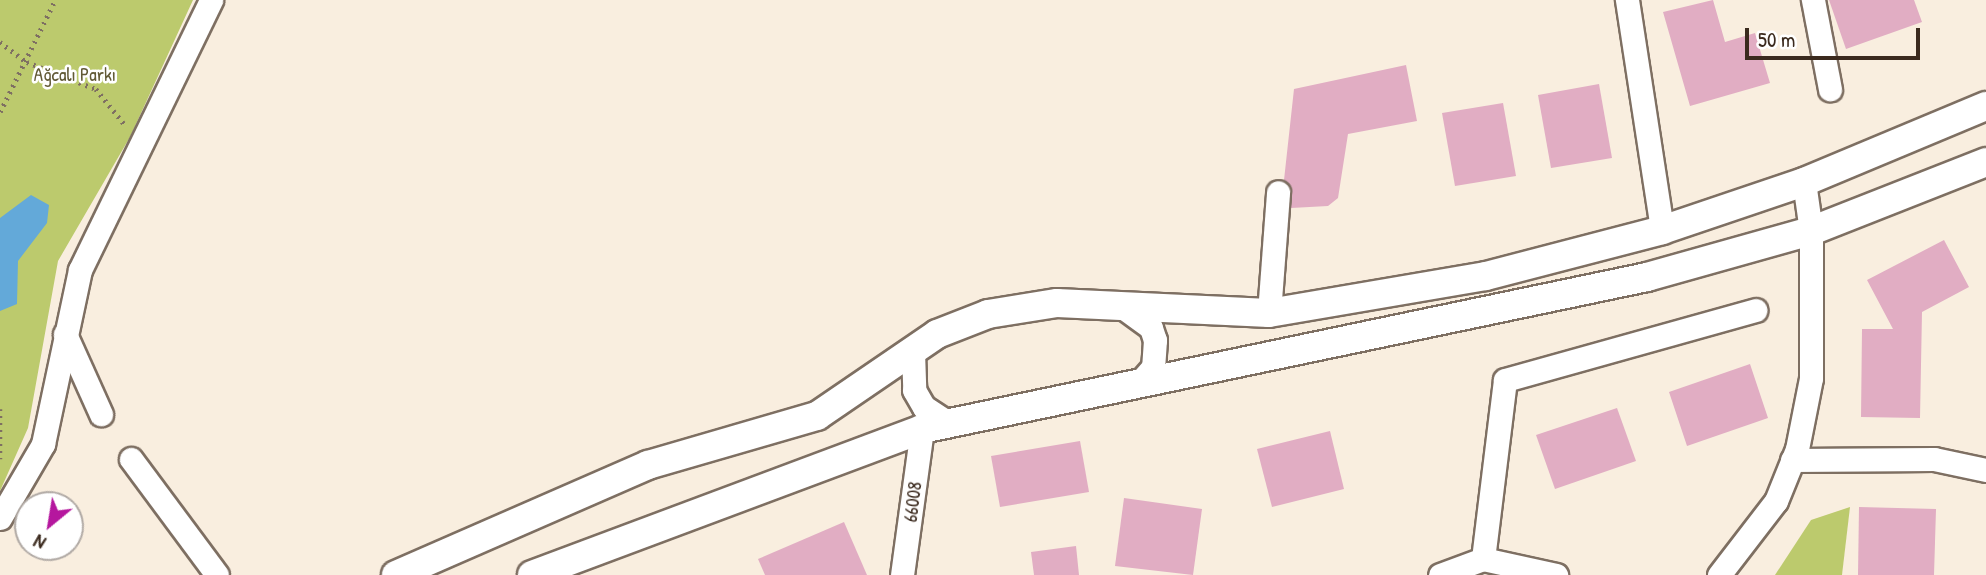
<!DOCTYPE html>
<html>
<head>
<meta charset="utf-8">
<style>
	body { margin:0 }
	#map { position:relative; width:1986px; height:575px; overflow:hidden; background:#f9eedf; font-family:"Patrick Hand",sans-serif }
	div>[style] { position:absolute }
	.green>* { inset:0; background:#bcca6d }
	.water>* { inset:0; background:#63a9d9 }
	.building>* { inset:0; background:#e1adc3 }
	.path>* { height:4.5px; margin-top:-2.25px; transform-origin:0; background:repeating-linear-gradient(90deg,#7e6f62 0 2px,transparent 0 7px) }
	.roads { filter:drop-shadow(2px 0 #7e6f62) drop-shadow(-2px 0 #7e6f62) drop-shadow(0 2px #7e6f62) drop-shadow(0 -2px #7e6f62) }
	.minor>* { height:23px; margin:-11.5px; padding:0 11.5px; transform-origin:11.5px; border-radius:11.5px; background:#fff }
	.major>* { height:28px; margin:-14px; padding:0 14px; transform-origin:14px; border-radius:14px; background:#fff }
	span { translate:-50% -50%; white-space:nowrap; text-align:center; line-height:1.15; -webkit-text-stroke:5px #fff; paint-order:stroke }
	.park-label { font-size:19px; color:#625a36 }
	.street-label { font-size:19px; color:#3b2a1e }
	.north { position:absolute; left:14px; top:491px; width:70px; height:70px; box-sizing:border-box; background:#fff; border:2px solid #b1aaa5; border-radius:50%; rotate:210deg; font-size:19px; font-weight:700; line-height:28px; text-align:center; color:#3b2a1e }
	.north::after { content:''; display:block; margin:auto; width:24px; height:32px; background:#b5179e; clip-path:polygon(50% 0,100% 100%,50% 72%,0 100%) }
	.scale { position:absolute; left:1745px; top:28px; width:175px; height:32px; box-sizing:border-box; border:4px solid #3b2a1e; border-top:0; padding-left:9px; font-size:21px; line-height:24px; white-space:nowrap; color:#3b2a1e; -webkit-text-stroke:5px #fff; paint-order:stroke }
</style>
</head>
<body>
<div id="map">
	<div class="green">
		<div style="clip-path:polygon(0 0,193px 0,130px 137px,58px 261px,28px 428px,0 491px)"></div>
		<div style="clip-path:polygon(1850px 507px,1842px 575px,1775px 575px,1811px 520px)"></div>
	</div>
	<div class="water">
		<div style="clip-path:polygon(31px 195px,49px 205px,47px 223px,18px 261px,17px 304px,0 311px,0 218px)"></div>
	</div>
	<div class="building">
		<div style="clip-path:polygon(1713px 0,1725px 42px,1755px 33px,1770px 83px,1690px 106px,1663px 12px)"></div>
		<div style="clip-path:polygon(1829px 0,1914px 0,1922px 22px,1846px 49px)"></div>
		<div style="clip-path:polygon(1406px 65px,1417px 121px,1348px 134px,1338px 198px,1328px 206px,1291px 208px,1284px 180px,1294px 89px)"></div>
		<div style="clip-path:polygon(1599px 84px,1612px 158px,1551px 168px,1538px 95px)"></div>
		<div style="clip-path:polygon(1503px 103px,1516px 176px,1455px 186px,1442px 113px)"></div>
		<div style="clip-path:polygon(1944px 240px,1969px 287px,1922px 312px,1920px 418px,1861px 417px,1862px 329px,1893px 329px,1867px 280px)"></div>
		<div style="clip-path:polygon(1750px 364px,1768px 418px,1687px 446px,1669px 392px)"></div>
		<div style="clip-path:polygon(1617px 408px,1636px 461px,1555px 489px,1536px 435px)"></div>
		<div style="clip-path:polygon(1330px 431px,1344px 489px,1272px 507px,1257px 449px)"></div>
		<div style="clip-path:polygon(1080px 441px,1089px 492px,1000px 507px,991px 456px)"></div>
		<div style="clip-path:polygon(1124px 498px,1202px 509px,1193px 575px,1115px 566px)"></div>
		<div style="clip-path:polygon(1859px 507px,1936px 509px,1934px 575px,1858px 575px)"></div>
		<div style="clip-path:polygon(844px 522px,867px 575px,765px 575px,758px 559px)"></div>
		<div style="clip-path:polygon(1076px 546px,1079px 575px,1034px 575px,1031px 552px)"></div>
	</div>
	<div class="path">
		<div style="left:0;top:42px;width:34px;rotate:37deg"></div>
		<div style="left:27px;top:62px;width:74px;rotate:21.4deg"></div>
		<div style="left:96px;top:89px;width:48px;rotate:51deg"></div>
		<div style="left:0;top:112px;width:125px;rotate:-63.8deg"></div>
		<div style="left:0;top:409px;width:50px;rotate:90deg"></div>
	</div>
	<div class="roads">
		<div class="minor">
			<div style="left:1627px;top:0;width:233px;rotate:81.3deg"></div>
			<div style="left:1813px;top:0;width:91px;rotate:79.2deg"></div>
			<div style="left:1121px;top:306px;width:37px;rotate:36deg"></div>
			<div style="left:1151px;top:328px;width:13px;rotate:72deg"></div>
			<div style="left:1155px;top:340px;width:27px;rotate:94deg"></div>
			<div style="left:1153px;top:367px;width:21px;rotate:131deg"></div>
			<div style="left:1269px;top:313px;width:121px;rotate:-85.7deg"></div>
			<div style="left:65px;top:334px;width:88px;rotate:65.8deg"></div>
			<div style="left:913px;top:352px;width:38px;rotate:88deg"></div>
			<div style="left:914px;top:390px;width:20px;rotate:60deg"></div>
			<div style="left:924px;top:407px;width:30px;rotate:33deg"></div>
			<div style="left:131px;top:459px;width:144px;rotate:53.4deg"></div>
			<div style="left:1792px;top:460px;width:142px;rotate:-0.4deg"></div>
			<div style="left:1934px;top:459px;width:53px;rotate:11.9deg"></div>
			<div style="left:0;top:518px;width:86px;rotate:-59.8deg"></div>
			<div style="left:43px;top:444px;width:178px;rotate:-78deg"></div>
			<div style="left:80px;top:270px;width:300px;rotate:-64.1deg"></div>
			<div style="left:1483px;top:559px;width:180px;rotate:-83deg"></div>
			<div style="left:1505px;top:380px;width:260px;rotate:-15.6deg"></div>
			<div style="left:902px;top:575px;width:147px;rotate:-82.2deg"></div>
			<div style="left:1440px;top:575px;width:46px;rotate:-20.4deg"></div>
			<div style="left:1483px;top:559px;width:75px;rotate:12.4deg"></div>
			<div style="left:1719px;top:575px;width:93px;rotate:-52.4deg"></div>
			<div style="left:1776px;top:501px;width:56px;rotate:-68deg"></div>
			<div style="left:1797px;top:449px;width:72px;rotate:-78.8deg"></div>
			<div style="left:1811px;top:378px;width:147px;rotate:-90deg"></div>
			<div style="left:1811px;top:231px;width:49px;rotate:-98.1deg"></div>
		</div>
		<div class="major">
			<div style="left:396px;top:575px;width:275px;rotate:-23.6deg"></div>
			<div style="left:648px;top:465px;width:176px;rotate:-16.2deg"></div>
			<div style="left:817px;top:416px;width:145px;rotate:-34.3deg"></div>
			<div style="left:937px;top:334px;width:55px;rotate:-21.4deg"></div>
			<div style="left:988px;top:314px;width:70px;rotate:-9.1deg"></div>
			<div style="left:1057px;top:303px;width:212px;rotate:2.7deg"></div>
			<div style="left:1269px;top:313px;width:220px;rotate:-9.7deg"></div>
			<div style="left:1486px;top:276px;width:182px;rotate:-14.6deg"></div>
			<div style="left:1662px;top:230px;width:150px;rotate:-18.7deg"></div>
			<div style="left:1804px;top:182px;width:197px;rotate:-22.7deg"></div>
			<div style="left:532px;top:575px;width:416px;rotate:-20.5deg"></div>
			<div style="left:922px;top:429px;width:741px;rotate:-11.84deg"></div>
			<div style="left:1647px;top:277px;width:170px;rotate:-15.7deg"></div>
			<div style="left:1811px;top:231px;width:188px;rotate:-21.5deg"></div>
		</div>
	</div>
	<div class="park-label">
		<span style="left:75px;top:75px">Ağcalı Parkı</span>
	</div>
	<div class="street-label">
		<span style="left:913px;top:502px;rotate:-83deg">66008</span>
	</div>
	<div class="north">N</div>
	<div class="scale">50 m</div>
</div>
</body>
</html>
